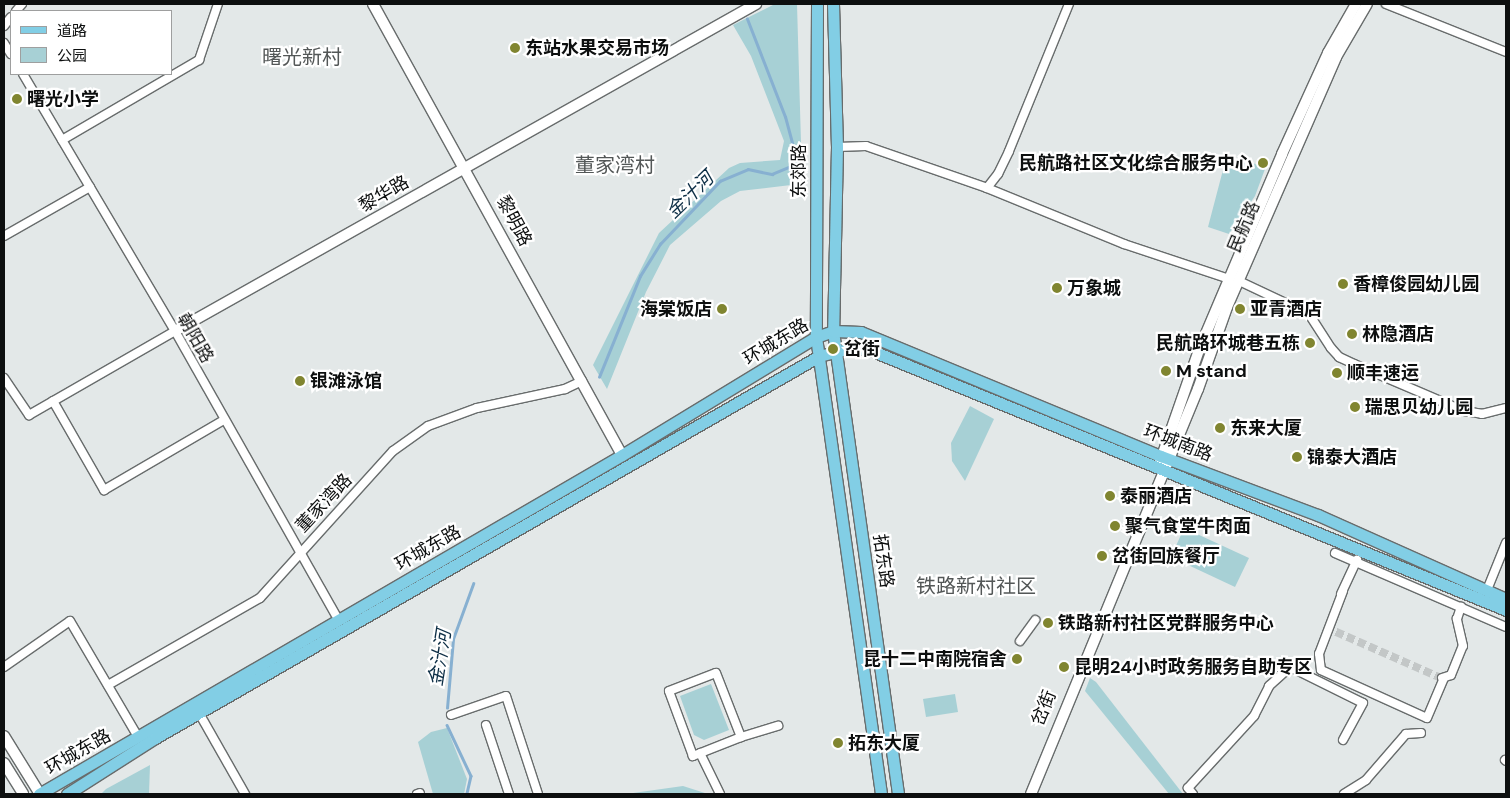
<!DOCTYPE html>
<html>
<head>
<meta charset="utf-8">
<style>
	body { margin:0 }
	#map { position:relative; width:1510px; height:798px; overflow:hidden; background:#e3e8e8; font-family:"DM Sans","Noto Sans SC",sans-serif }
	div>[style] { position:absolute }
	.green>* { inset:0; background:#a7d0d5 }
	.stream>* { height:2.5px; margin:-1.25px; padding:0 1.25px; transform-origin:1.25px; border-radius:1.25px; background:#87b0d1 }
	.street-tunnel>* { height:8px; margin-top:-4px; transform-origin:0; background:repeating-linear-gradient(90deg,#c3c7c7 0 8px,transparent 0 12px) }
	.roads { filter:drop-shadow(1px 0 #686c6c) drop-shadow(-1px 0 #686c6c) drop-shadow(0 1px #686c6c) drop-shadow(0 -1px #686c6c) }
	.street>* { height:8px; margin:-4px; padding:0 4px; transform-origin:4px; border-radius:4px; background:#fff }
	.secondary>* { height:10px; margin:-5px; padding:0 5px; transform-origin:5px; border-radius:5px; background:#fff }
	.primary>* { height:11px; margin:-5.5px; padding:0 5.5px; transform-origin:5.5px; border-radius:5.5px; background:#82cee5 }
	.dots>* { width:14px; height:14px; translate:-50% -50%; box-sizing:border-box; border:2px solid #fff; border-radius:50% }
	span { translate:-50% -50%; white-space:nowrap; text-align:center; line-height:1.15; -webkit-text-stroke:4.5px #fff; paint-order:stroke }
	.poi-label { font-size:18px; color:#0d0f0f; font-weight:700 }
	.left { translate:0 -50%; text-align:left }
	.right { translate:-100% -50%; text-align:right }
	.street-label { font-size:18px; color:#0d0f0f }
	.water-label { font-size:19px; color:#0e2f46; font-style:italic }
	.quarter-label { font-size:20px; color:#535757 }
	.frame { position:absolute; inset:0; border:5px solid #0d0f0f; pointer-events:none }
	.legend { position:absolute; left:10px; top:10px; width:162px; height:65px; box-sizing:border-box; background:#fff; border:1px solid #9e9f9f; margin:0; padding:6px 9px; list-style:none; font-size:15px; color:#0d0f0f }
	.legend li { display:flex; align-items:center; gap:10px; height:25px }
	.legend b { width:25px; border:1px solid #9e9f9f }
</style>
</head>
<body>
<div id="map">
	<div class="green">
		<div style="clip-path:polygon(775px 4px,797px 4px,802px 178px,791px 185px,740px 191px,721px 201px,670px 245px,646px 292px,607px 389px,593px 365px,659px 233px,729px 168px,740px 163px,780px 160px,784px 141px,751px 56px,733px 25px)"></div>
		<div style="clip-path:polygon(1243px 158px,1265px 169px,1255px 196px,1229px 234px,1208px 227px,1224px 166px,1237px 171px)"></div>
		<div style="clip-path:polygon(970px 406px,994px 419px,965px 481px,952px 461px,951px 443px)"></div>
		<div style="clip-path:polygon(1184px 528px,1249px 558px,1235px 587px,1171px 557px)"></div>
		<div style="clip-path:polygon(1090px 678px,1096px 682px,1183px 794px,1169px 794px,1085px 691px)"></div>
		<div style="clip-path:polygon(711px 684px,729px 730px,704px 740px,694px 735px,680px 696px)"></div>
		<div style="clip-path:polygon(955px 694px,958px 712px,926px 717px,923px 699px)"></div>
		<div style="clip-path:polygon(447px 728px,467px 779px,464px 794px,433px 794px,418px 742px,431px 732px)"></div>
		<div style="clip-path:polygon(150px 765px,149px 794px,101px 794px,106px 789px)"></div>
		<div style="clip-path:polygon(683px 786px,708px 794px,626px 794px)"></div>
	</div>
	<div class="stream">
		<div style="left:599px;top:377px;width:109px;rotate:-67.9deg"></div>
		<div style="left:640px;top:276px;width:38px;rotate:-58deg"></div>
		<div style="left:660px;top:244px;width:87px;rotate:-46.4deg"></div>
		<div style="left:720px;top:181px;width:30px;rotate:-23deg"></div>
		<div style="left:748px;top:169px;width:25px;rotate:12deg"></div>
		<div style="left:772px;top:174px;width:23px;rotate:-23deg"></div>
		<div style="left:793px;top:165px;width:11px;rotate:-80deg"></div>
		<div style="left:795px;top:154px;width:38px;rotate:-105deg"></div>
		<div style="left:785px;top:117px;width:105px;rotate:-111.2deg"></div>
		<div style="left:447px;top:708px;width:69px;rotate:-85deg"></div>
		<div style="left:453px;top:639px;width:59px;rotate:-70deg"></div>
		<div style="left:447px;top:725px;width:56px;rotate:64.8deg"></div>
		<div style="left:471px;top:776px;width:18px;rotate:103deg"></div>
	</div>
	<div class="street-tunnel">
		<div style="left:1325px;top:627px;width:127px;rotate:23.7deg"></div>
	</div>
	<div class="roads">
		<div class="street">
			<div style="left:1386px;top:4px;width:129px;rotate:21.8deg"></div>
			<div style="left:16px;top:11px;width:9px;rotate:-49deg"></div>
			<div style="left:4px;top:26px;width:11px;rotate:-52deg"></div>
			<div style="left:4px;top:43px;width:13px;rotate:58deg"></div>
			<div style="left:23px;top:74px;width:299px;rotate:59.4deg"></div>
			<div style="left:175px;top:331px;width:331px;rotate:60.5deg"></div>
			<div style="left:62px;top:140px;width:159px;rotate:-30.3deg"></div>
			<div style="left:199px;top:60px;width:59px;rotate:-71.3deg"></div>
			<div style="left:837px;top:147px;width:29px;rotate:-2deg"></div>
			<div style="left:866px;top:146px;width:128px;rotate:19.1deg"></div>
			<div style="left:987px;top:188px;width:18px;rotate:-52deg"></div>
			<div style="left:998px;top:174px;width:25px;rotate:-64deg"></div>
			<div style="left:1009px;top:151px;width:159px;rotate:-67.8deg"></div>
			<div style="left:987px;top:188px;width:148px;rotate:22.2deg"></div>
			<div style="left:1124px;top:244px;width:111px;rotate:18.4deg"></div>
			<div style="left:4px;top:236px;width:99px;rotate:-29.7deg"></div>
			<div style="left:1239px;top:281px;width:77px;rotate:25.2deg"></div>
			<div style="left:1309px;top:314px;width:40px;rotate:57.1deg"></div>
			<div style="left:1331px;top:348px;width:12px;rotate:48deg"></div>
			<div style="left:1339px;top:357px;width:17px;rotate:25deg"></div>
			<div style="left:1354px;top:364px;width:120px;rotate:23.1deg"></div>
			<div style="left:1464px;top:411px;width:18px;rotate:9deg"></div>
			<div style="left:1482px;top:414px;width:25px;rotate:-14deg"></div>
			<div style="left:4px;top:378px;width:45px;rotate:56deg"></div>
			<div style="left:29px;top:415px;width:168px;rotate:-29.9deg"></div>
			<div style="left:53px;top:401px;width:103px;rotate:60.2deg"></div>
			<div style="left:104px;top:490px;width:139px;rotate:-30.3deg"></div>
			<div style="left:1335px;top:553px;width:186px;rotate:23.4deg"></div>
			<div style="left:1487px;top:590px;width:51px;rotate:-68deg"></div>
			<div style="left:1343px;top:591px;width:67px;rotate:110.9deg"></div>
			<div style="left:1319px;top:654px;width:16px;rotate:83deg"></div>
			<div style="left:1321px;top:670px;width:116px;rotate:24.4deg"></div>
			<div style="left:1427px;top:718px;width:43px;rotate:-67deg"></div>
			<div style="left:1341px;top:594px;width:38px;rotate:-65deg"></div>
			<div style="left:1020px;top:641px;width:26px;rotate:-54deg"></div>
			<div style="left:4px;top:667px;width:80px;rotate:-34.9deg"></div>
			<div style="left:70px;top:621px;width:134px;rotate:59.6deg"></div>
			<div style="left:716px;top:673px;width:69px;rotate:68.7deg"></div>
			<div style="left:741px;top:737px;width:52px;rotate:158.4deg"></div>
			<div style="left:693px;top:756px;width:69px;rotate:-110.3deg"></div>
			<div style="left:669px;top:691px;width:50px;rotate:-21deg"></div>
			<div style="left:1442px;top:678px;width:9px;rotate:-18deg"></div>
			<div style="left:1451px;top:675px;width:31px;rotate:-68deg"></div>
			<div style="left:1463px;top:646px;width:28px;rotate:-103deg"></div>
			<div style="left:1457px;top:619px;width:13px;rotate:-72deg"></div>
			<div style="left:108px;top:685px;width:175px;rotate:-29.8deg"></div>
			<div style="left:260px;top:598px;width:198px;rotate:-47.9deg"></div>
			<div style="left:393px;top:451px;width:43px;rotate:-35.5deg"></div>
			<div style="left:428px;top:426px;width:52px;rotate:-20.2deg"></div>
			<div style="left:477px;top:408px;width:90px;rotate:-12.2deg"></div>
			<div style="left:565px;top:389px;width:19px;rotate:-25deg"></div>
			<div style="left:199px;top:713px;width:93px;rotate:60.4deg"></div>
			<div style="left:451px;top:715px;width:58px;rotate:-19.1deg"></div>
			<div style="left:506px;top:696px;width:103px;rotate:71.9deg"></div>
			<div style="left:486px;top:725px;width:73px;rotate:71.6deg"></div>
			<div style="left:741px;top:737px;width:39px;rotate:-17deg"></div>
			<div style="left:700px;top:753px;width:46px;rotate:64deg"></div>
			<div style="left:1505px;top:760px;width:1px;rotate:45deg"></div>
			<div style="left:417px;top:794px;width:3px;rotate:-18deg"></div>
			<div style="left:1193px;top:794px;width:8px;rotate:-130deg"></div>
			<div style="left:1188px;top:788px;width:98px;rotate:-47.5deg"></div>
			<div style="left:1254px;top:716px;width:34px;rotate:-63deg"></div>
			<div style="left:1269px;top:686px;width:28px;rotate:-42deg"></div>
			<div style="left:1290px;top:667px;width:81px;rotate:26.3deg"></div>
			<div style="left:1363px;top:703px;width:42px;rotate:118.4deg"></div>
			<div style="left:1344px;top:794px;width:26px;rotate:-32deg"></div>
			<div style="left:1366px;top:780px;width:61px;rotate:-49deg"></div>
			<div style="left:1406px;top:734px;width:15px;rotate:-4deg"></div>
		</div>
		<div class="secondary">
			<div style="left:373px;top:4px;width:515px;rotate:61.1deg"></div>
			<div style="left:175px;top:331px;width:667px;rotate:-29.37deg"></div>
			<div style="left:1160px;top:462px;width:119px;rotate:-70.8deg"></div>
			<div style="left:1199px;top:350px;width:213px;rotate:-67deg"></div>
			<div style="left:1282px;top:154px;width:111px;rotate:-65.5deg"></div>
			<div style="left:1328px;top:53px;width:56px;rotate:-60.3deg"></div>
			<div style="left:4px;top:736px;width:68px;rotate:58.2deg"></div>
			<div style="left:4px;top:763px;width:36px;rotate:58deg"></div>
			<div style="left:1031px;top:794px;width:438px;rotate:-67.6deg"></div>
			<div style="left:1198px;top:389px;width:87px;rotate:-70.5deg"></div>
			<div style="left:1227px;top:307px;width:273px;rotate:-66.4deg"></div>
			<div style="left:1336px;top:57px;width:61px;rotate:-59.7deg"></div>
		</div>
		<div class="primary">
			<div style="left:817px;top:4px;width:333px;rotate:90.2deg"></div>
			<div style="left:816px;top:337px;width:462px;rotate:81.9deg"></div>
			<div style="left:833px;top:4px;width:143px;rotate:88.4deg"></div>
			<div style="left:837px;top:147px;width:184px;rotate:91.2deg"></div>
			<div style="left:833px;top:331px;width:468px;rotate:82deg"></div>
			<div style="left:39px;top:794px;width:674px;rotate:-30.18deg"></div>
			<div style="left:622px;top:455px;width:227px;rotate:-31.3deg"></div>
			<div style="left:816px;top:337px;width:18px;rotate:-19deg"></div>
			<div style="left:833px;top:331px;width:28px;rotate:2deg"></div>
			<div style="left:861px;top:332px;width:325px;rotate:22.5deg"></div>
			<div style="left:1161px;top:456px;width:168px;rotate:20.6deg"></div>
			<div style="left:1318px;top:515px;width:206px;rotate:24.1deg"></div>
			<div style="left:67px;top:794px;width:104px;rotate:-32.5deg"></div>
			<div style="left:155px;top:738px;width:766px;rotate:-29.91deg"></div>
			<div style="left:819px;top:356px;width:34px;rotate:-14deg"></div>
			<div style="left:852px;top:348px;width:18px;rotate:6deg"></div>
			<div style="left:870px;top:350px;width:687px;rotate:22.23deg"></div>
		</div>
	</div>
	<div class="dots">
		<div style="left:515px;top:48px;background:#808530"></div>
		<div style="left:17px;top:99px;background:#808530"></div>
		<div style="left:1263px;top:163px;background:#808530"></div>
		<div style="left:1343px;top:284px;background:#808530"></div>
		<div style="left:1057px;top:288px;background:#808530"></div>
		<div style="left:722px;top:309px;background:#808530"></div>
		<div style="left:1240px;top:309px;background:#808530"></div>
		<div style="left:1352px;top:334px;background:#808530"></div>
		<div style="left:1310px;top:343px;background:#808530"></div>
		<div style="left:833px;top:349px;background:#808530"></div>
		<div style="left:1166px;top:371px;background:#808530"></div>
		<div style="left:1337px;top:373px;background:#808530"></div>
		<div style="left:300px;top:381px;background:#808530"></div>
		<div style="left:1355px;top:407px;background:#808530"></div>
		<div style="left:1220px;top:428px;background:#808530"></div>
		<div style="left:1297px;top:457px;background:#808530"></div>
		<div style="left:1110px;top:496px;background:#808530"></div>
		<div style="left:1115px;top:526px;background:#808530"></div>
		<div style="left:1102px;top:556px;background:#808530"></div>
		<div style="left:1048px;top:623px;background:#808530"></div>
		<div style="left:1017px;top:659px;background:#808530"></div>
		<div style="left:1064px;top:667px;background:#808530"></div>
		<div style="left:838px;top:743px;background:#808530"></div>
	</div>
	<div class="poi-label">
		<span class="left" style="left:525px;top:48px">东站水果交易市场</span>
		<span class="left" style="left:27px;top:99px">曙光小学</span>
		<span class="right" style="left:1253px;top:163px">民航路社区文化综合服务中心</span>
		<span class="left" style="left:1353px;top:284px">香樟俊园幼儿园</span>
		<span class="left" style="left:1067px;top:288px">万象城</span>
		<span class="right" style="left:712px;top:309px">海棠饭店</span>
		<span class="left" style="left:1250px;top:309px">亚青酒店</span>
		<span class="left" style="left:1362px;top:334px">林隐酒店</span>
		<span class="right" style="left:1300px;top:343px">民航路环城巷五栋</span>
		<span class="left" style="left:844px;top:349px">岔街</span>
		<span class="left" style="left:1176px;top:371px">M stand</span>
		<span class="left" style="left:1347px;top:373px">顺丰速运</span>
		<span class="left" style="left:310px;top:381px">银滩泳馆</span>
		<span class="left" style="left:1365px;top:407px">瑞思贝幼儿园</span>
		<span class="left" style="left:1230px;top:428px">东来大厦</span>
		<span class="left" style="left:1307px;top:457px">锦泰大酒店</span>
		<span class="left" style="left:1120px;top:496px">泰丽酒店</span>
		<span class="left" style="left:1125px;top:526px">聚气食堂牛肉面</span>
		<span class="left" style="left:1112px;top:556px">岔街回族餐厅</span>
		<span class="left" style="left:1058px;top:623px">铁路新村社区党群服务中心</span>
		<span class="right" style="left:1007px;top:659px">昆十二中南院宿舍</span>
		<span class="left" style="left:1074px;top:667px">昆明24小时政务服务自助专区</span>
		<span class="left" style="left:848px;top:743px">拓东大厦</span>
	</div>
	<div class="street-label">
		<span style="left:799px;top:171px;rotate:-90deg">东郊路</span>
		<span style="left:384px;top:194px;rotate:-30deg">黎华路</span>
		<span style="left:514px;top:221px;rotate:62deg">黎明路</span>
		<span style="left:1244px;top:227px;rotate:-67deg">民航路</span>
		<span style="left:195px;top:338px;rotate:60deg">朝阳路</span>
		<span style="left:776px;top:342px;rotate:-31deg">环城东路</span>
		<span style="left:1178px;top:443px;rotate:21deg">环城南路</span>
		<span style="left:324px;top:503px;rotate:-47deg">董家湾路</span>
		<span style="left:428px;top:548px;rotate:-30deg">环城东路</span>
		<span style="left:883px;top:561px;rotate:82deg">拓东路</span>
		<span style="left:1044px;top:708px;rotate:-68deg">岔街</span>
		<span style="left:78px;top:752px;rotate:-30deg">环城东路</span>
	</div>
	<div class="water-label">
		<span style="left:690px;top:195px;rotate:-44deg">金汁河</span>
		<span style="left:440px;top:658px;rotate:-81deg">金汁河</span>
	</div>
	<div class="quarter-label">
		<span style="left:302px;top:57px">曙光新村</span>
		<span style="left:615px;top:165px">董家湾村</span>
		<span style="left:976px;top:586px">铁路新村社区</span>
	</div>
	<div class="frame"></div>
	<ul class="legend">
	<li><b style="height:6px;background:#82cee5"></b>道路</li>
	<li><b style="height:14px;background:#a7d0d5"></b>公园</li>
	</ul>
</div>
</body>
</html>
